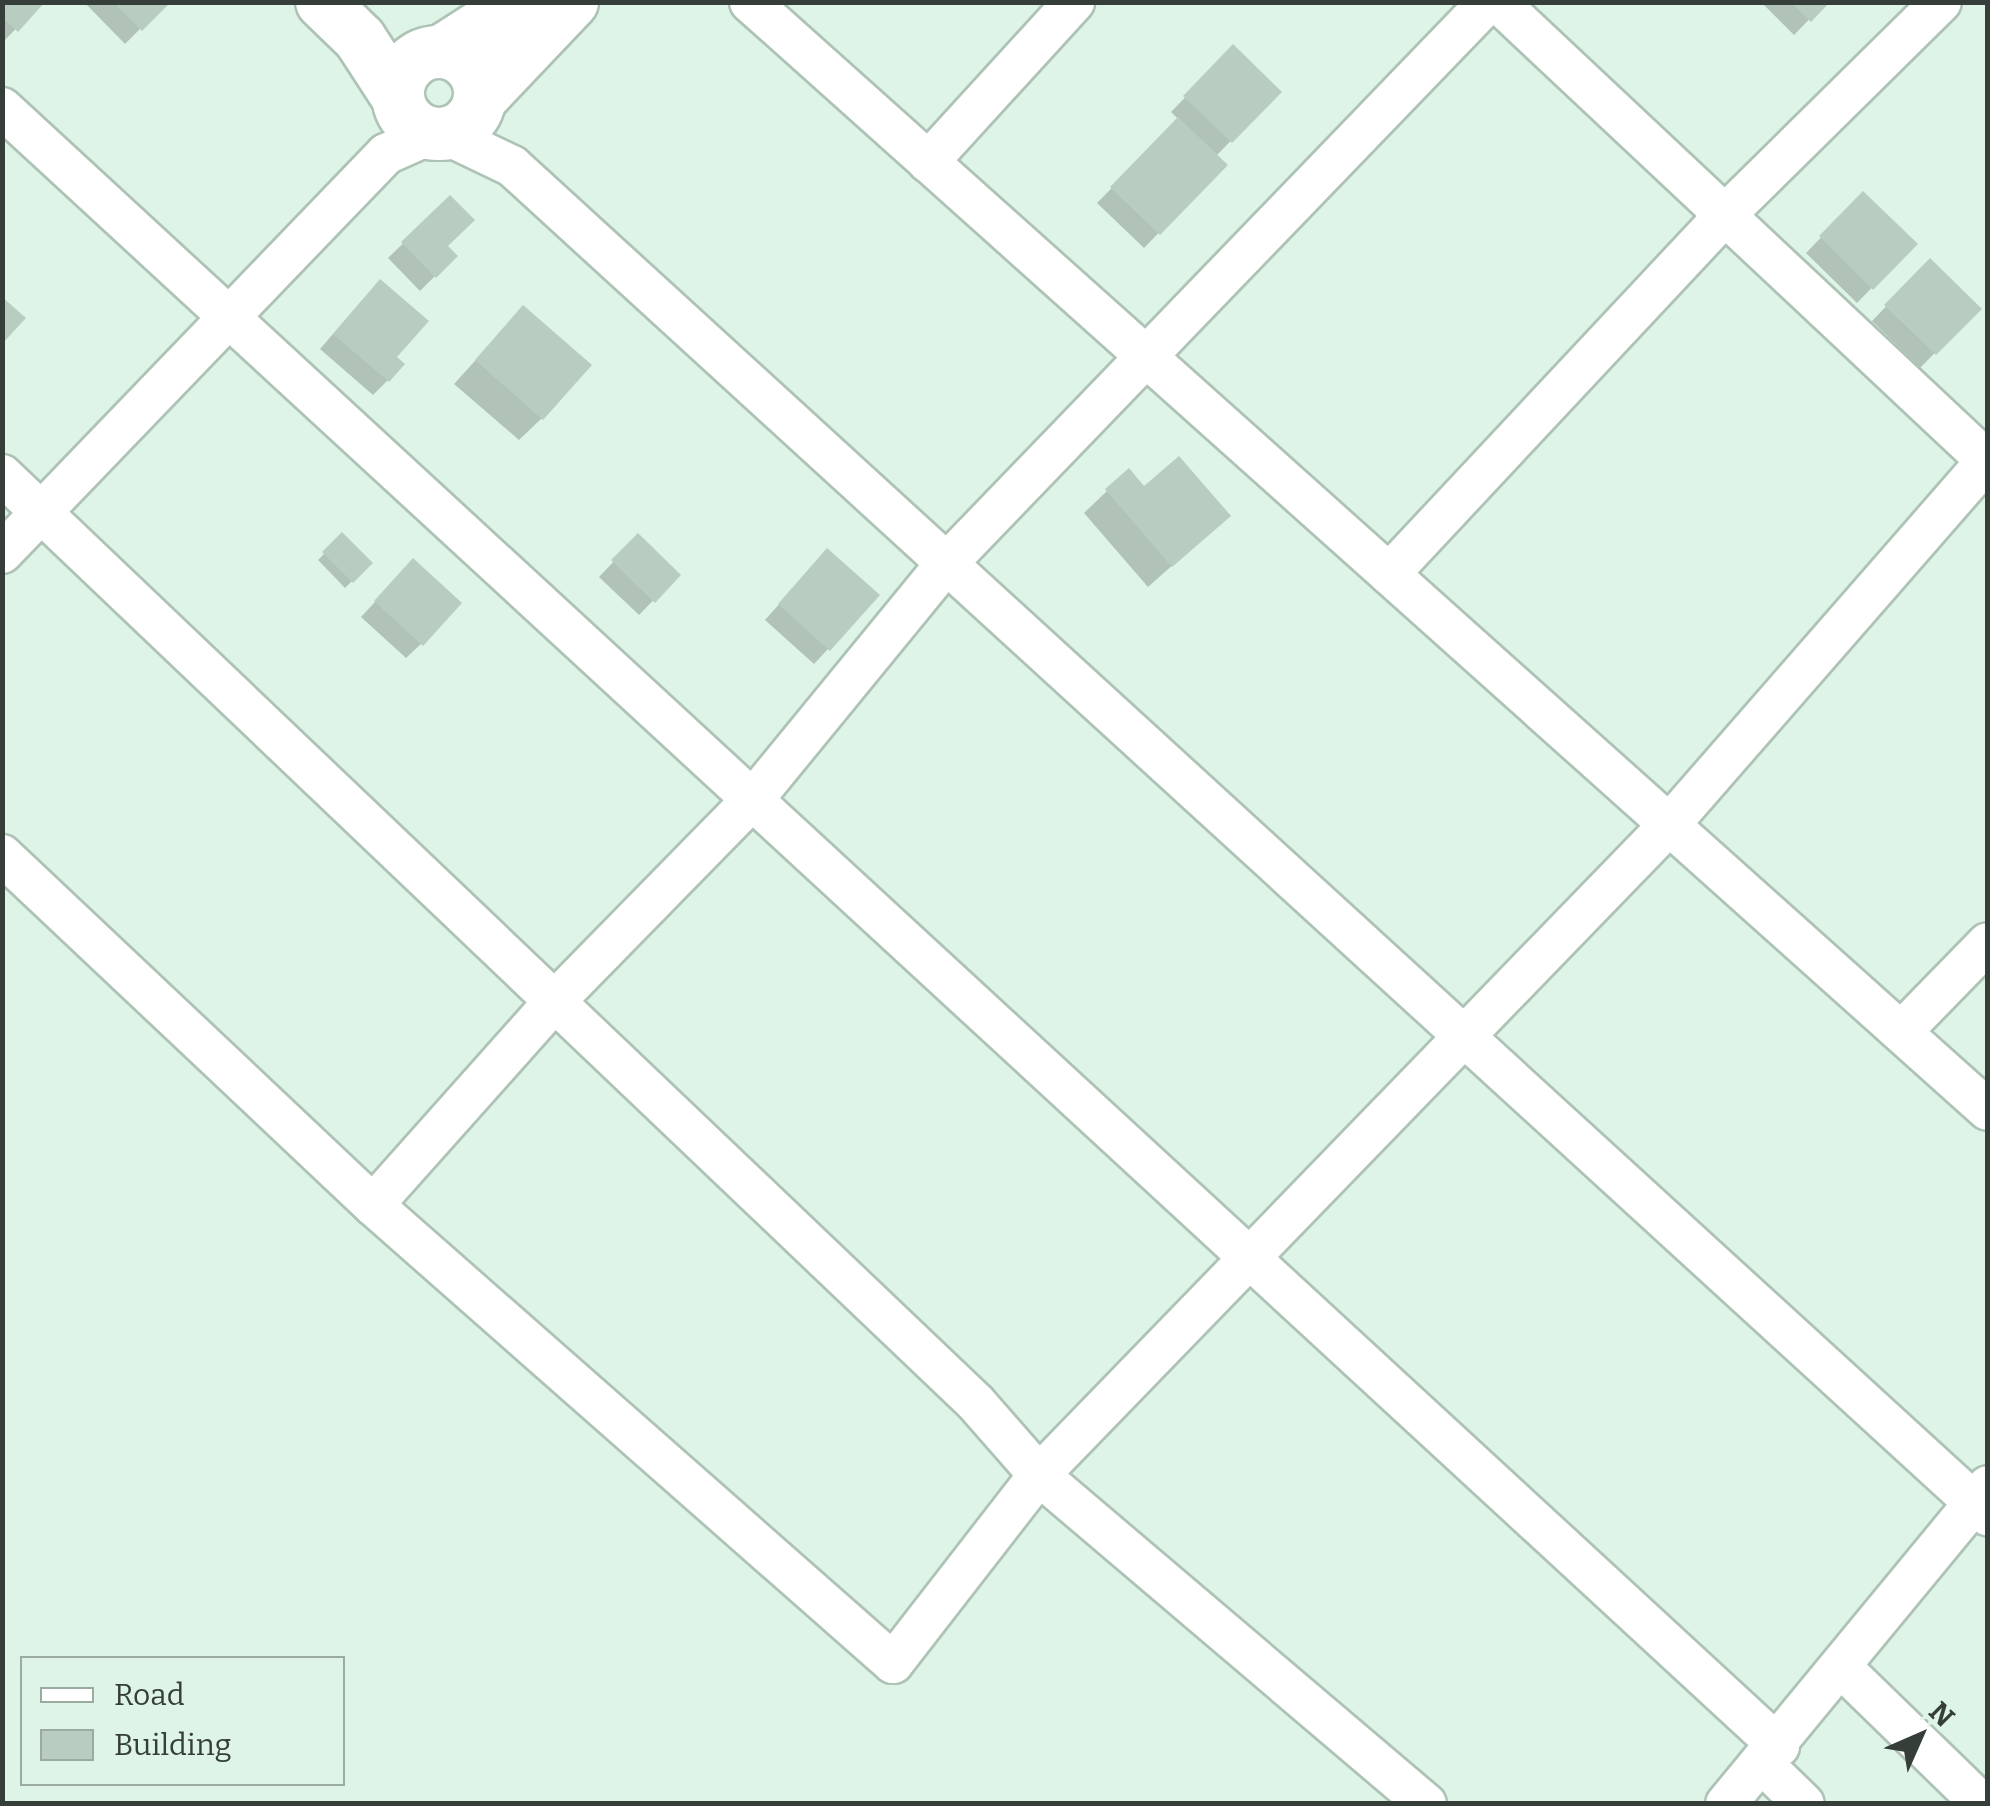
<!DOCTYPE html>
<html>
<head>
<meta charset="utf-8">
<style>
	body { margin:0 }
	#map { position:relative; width:1990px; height:1806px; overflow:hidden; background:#def4e6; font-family:Bitter,serif }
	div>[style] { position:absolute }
	.shadow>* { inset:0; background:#0003 }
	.building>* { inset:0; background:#b8cdc0 }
	.roads { filter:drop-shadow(2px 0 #aec3b6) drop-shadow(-2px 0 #aec3b6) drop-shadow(0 2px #aec3b6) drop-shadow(0 -2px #aec3b6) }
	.minor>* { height:40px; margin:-20px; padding:0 20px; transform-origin:20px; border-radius:20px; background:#fff }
	.tertiary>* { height:52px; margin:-26px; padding:0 26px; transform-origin:26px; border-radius:26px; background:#fff }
	.tertiary>.ring { margin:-26px; padding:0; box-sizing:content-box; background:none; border:52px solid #fff; border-radius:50% }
	span { translate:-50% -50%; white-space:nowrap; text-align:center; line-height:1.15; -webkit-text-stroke:8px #def4e6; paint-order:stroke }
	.frame { position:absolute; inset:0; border:5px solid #363e39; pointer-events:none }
	.legend { position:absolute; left:20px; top:1656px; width:325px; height:130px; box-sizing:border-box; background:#def4e6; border:2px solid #9baba1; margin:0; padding:12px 18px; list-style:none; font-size:30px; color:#363e39 }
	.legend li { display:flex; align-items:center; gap:20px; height:50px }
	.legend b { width:50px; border:2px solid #9baba1 }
	.north { position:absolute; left:1870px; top:1686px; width:100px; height:100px; -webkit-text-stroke:8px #def4e6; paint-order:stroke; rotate:45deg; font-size:28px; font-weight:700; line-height:40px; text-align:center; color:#363e39 }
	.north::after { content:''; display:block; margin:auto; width:35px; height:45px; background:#363e39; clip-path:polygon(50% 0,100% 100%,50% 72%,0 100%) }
</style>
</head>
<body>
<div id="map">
	<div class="shadow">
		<div style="clip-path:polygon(2px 2px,42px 2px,2px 43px)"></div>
		<div style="clip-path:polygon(84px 2px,167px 2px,125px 44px)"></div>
		<div style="clip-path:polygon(1761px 2px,1826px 2px,1794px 35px)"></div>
		<div style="clip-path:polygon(1233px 48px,1278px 92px,1216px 156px,1225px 165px,1144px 248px,1097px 203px,1179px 120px,1171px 112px)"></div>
		<div style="clip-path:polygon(1863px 194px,1914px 244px,1857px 303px,1806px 253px)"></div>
		<div style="clip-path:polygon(450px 198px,445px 246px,455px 256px,420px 291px,388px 258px)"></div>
		<div style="clip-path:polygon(1930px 261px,1978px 309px,1920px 368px,1872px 321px)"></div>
		<div style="clip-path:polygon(365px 297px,388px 380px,373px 395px,320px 349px)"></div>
		<div style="clip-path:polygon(523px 308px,542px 418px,519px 440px,454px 384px)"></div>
		<div style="clip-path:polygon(1144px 490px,1228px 516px,1148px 587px,1084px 513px,1107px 491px)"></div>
		<div style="clip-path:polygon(342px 536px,370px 563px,345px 588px,318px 560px)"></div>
		<div style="clip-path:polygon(638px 536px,678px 575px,639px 615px,599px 577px)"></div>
		<div style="clip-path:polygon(813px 566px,828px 649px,814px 664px,765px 620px)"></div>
		<div style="clip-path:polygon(399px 576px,421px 644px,406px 658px,361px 617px)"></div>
	</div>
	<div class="building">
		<div style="clip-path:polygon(2px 2px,45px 2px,18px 32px,2px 17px)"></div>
		<div style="clip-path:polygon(113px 2px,171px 2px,142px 31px)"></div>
		<div style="clip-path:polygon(1790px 2px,1830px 2px,1811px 22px)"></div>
		<div style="clip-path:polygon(1233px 44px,1282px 92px,1232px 143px,1183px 96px)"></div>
		<div style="clip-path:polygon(1178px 117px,1228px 165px,1160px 235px,1110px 187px)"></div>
		<div style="clip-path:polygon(1863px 191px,1918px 244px,1873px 290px,1819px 236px)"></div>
		<div style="clip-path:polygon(450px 195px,475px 220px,448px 246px,458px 256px,436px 278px,401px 242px)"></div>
		<div style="clip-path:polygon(1930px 258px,1982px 309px,1936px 355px,1884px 305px)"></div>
		<div style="clip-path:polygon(380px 279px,429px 321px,397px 357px,405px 364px,389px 382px,333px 334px)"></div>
		<div style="clip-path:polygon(2px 297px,26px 318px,2px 344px)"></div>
		<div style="clip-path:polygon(523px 305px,592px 365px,543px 420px,475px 360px)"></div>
		<div style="clip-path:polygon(1179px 456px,1231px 516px,1172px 567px,1105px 489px,1129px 468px,1144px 486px)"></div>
		<div style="clip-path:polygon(342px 532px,373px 563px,353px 583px,322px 552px)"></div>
		<div style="clip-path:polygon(638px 533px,681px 575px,655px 603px,611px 560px)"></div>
		<div style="clip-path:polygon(827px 548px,880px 595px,830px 651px,778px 604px)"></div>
		<div style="clip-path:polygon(413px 558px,462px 603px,423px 646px,374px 601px)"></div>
	</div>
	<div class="roads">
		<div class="minor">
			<div style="left:750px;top:2px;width:1661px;rotate:41.83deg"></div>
			<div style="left:1498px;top:2px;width:672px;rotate:43.19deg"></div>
			<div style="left:2px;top:108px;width:2417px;rotate:42.67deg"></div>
			<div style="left:445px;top:134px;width:74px;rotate:25.5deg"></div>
			<div style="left:512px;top:166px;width:2000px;rotate:42.43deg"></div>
			<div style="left:928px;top:162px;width:217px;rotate:-47.6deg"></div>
			<div style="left:2px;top:475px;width:1345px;rotate:43.61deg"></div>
			<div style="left:976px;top:1403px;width:96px;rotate:48.8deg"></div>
			<div style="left:1039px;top:1475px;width:905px;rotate:-45.9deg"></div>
			<div style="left:1669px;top:825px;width:486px;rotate:-48.9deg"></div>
			<div style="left:2px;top:553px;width:554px;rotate:-46.1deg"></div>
			<div style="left:386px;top:154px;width:49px;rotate:-24deg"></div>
			<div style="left:1389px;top:574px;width:496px;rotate:-46.9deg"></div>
			<div style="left:1728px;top:212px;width:299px;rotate:-44.6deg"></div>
			<div style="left:2px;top:855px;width:510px;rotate:43.33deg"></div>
			<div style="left:373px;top:1205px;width:693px;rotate:41.37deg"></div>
			<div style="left:893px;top:1663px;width:238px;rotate:-52.2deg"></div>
			<div style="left:1039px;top:1475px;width:508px;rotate:40.37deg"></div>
			<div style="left:1901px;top:1032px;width:124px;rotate:-45.7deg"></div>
			<div style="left:373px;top:1205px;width:273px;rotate:-48.3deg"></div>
			<div style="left:555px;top:1001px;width:286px;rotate:-45.6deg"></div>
			<div style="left:755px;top:797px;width:301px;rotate:-50.7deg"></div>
			<div style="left:946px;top:564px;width:781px;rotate:-46.04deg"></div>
			<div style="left:1841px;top:1667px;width:197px;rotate:44.2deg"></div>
			<div style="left:1763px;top:1764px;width:57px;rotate:44.3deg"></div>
			<div style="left:1726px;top:1804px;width:412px;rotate:-50.5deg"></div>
		</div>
		<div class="tertiary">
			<div style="left:322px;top:2px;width:53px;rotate:44.2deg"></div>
			<div style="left:360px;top:39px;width:68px;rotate:57deg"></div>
			<div class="ring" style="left:398px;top:52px;width:30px;height:30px"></div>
			<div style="left:441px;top:52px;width:93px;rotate:-32.7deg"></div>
			<div style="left:480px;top:99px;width:134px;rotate:-46.5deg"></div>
		</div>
	</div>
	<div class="frame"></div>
	<ul class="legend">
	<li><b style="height:12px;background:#fff"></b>Road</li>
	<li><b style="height:28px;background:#b8cdc0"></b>Building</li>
	</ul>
	<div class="north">N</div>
</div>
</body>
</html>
